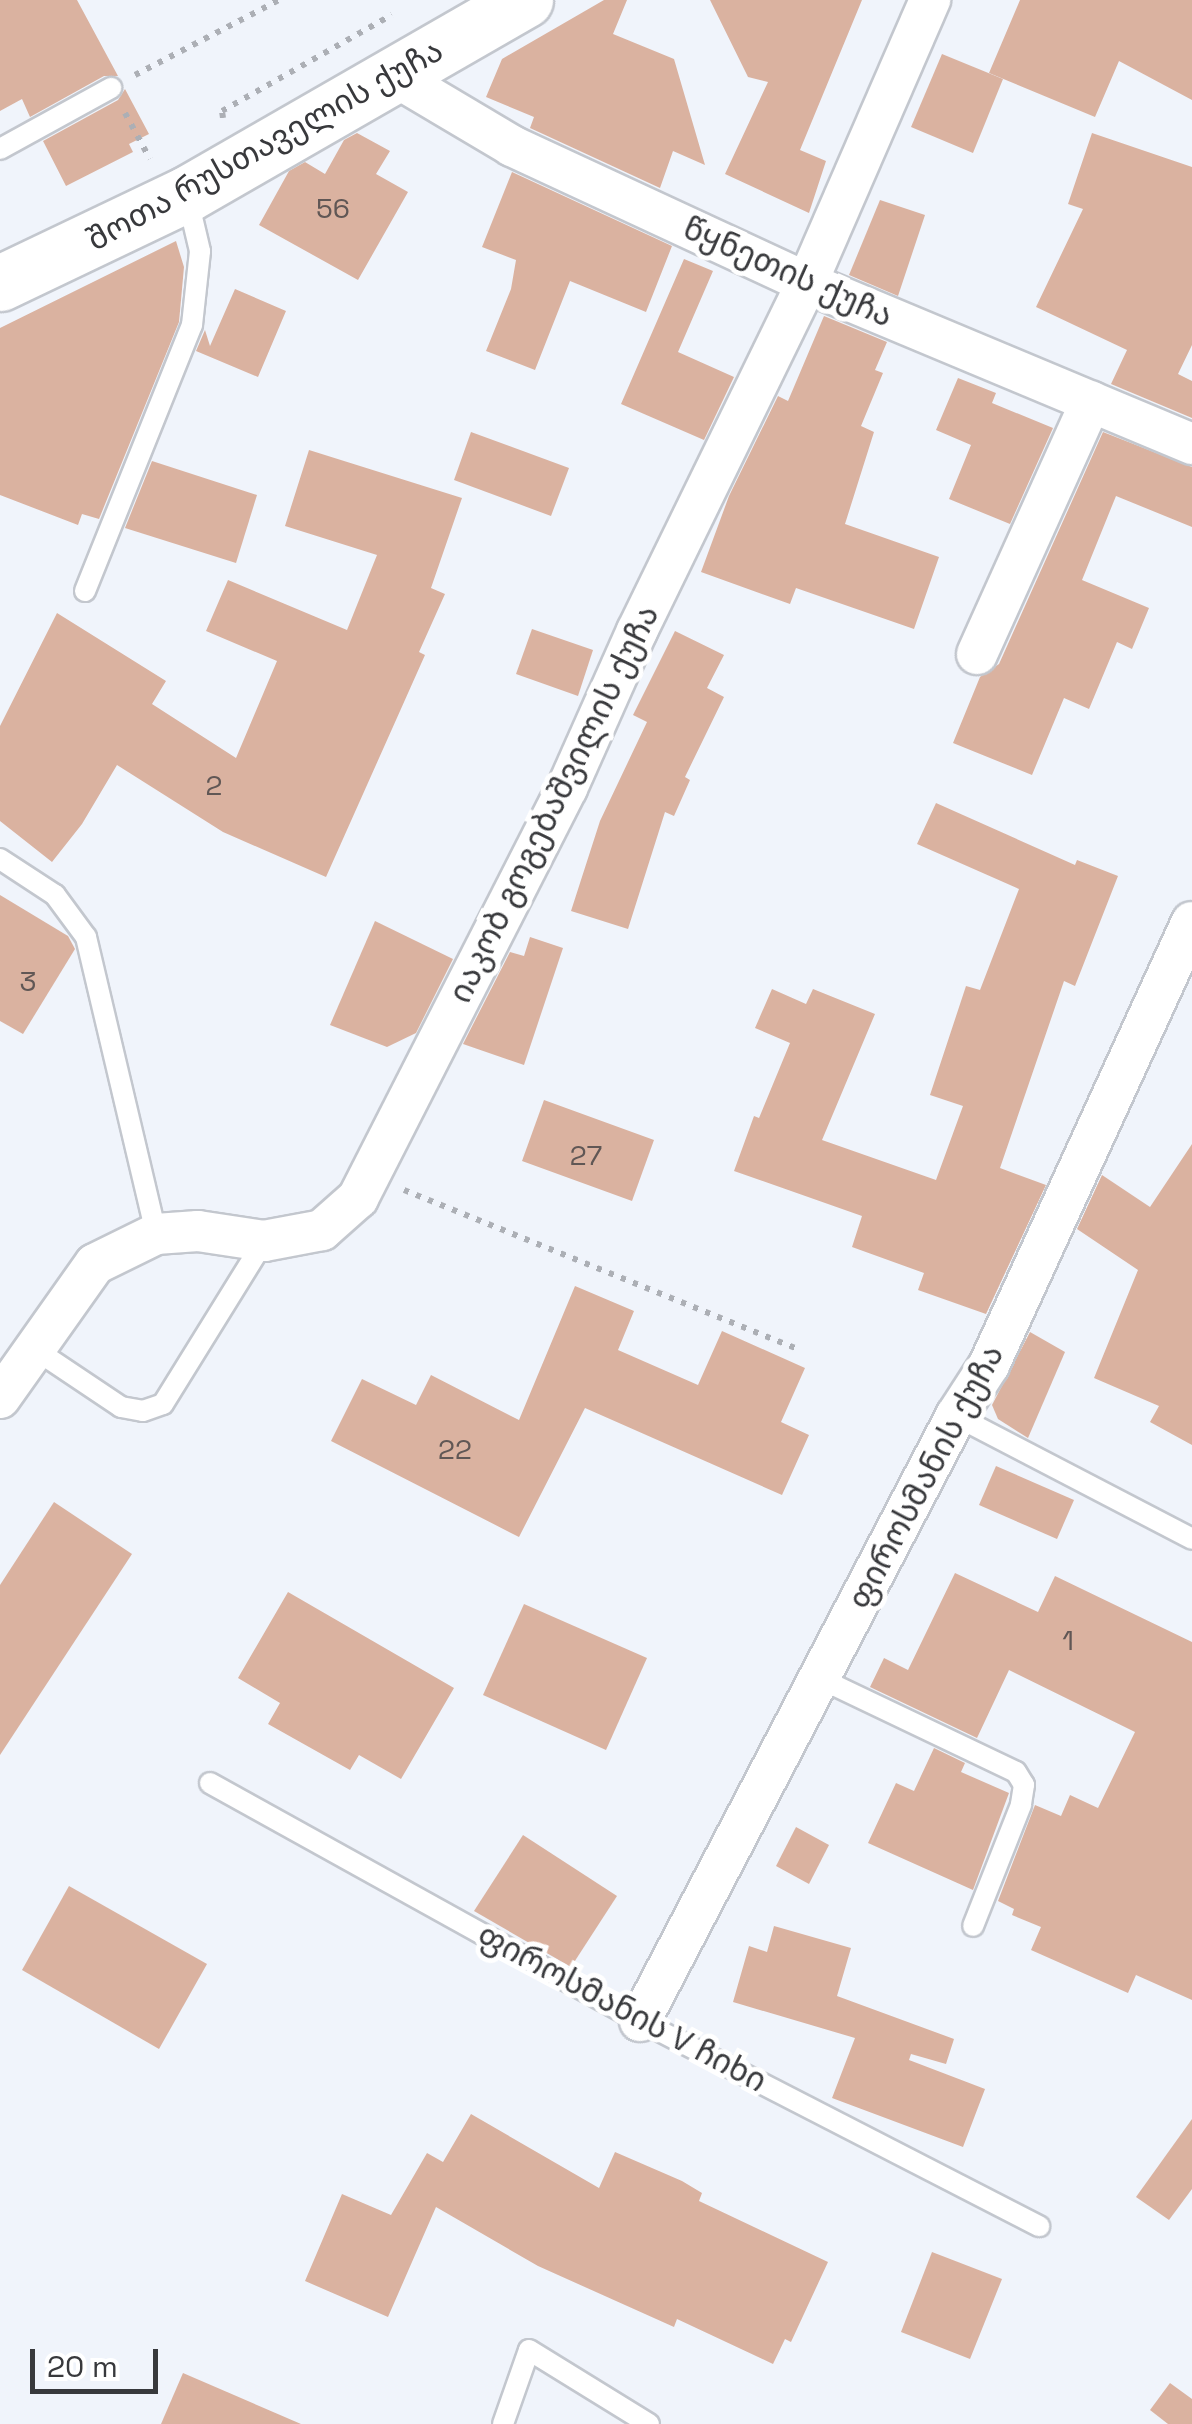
<!DOCTYPE html>
<html>
<head>
<meta charset="utf-8">
<style>
	body { margin:0 }
	#map { position:relative; width:1192px; height:2424px; overflow:hidden; background:#f0f4fb; font-family:"Space Grotesk","Noto Sans Georgian",sans-serif }
	div>[style] { position:absolute }
	.building>* { inset:0; background:#dab2a0 }
	.path>* { height:6px; margin-top:-3px; transform-origin:0; background:repeating-linear-gradient(90deg,#acafb5 0 5px,transparent 0 13px) }
	.roads { filter:drop-shadow(2px 0 #c3c7ce) drop-shadow(-2px 0 #c3c7ce) drop-shadow(0 2px #c3c7ce) drop-shadow(0 -2px #c3c7ce) }
	.lane>* { height:20px; margin:-10px; padding:0 10px; transform-origin:10px; border-radius:10px; background:#fff }
	.street>* { height:40px; margin:-20px; padding:0 20px; transform-origin:20px; border-radius:20px; background:#fff }
	.secondary>* { height:55px; margin:-27.5px; padding:0 27.5px; transform-origin:27.5px; border-radius:27.5px; background:#fff }
	span { translate:-50% -50%; white-space:nowrap; text-align:center; line-height:1.15; -webkit-text-stroke:10px #fff; paint-order:stroke }
	.number-label { font-size:28px; color:#605755 }
	.number-label span { -webkit-text-stroke-width:0 }
	.street-label { font-size:32px; color:#38393c }
	.scale { position:absolute; left:30px; top:2349px; width:128px; height:45px; box-sizing:border-box; border:5px solid #38393c; border-top:0; padding-left:12px; font-size:30px; line-height:35px; white-space:nowrap; color:#38393c; -webkit-text-stroke:8px #fff; paint-order:stroke }
</style>
</head>
<body>
<div id="map">
	<div class="building">
		<div style="clip-path:polygon(0 0,77px 0,118px 76px,104px 76px,30px 117px,22px 99px,0 111px)"></div>
		<div style="clip-path:polygon(604px 0,627px 0,613px 34px,674px 59px,705px 165px,673px 151px,660px 188px,530px 128px,534px 117px,486px 97px,502px 59px)"></div>
		<div style="clip-path:polygon(710px 0,862px 0,800px 150px,826px 161px,809px 213px,725px 174px,768px 82px,748px 77px)"></div>
		<div style="clip-path:polygon(1020px 0,1192px 0,1192px 100px,1119px 61px,1095px 117px,989px 73px)"></div>
		<div style="clip-path:polygon(942px 54px,1003px 79px,973px 153px,911px 127px)"></div>
		<div style="clip-path:polygon(125px 89px,149px 134px,129px 144px,133px 152px,66px 186px,43px 141px,118px 100px)"></div>
		<div style="clip-path:polygon(357px 133px,390px 151px,376px 174px,408px 192px,358px 280px,259px 225px,289px 171px,305px 162px,325px 174px,344px 140px)"></div>
		<div style="clip-path:polygon(1092px 133px,1192px 167px,1192px 345px,1178px 374px,1192px 381px,1192px 418px,1111px 384px,1127px 350px,1036px 307px,1083px 209px,1068px 204px)"></div>
		<div style="clip-path:polygon(512px 172px,672px 246px,646px 312px,570px 281px,535px 370px,486px 351px,511px 289px,516px 260px,482px 247px)"></div>
		<div style="clip-path:polygon(880px 200px,925px 215px,898px 296px,849px 275px)"></div>
		<div style="clip-path:polygon(176px 241px,184px 267px,179px 322px,99px 519px,82px 514px,78px 525px,0 495px,0 328px)"></div>
		<div style="clip-path:polygon(684px 259px,713px 271px,678px 352px,734px 377px,704px 440px,621px 404px)"></div>
		<div style="clip-path:polygon(235px 289px,286px 311px,258px 377px,196px 351px,205px 330px,210px 346px)"></div>
		<div style="clip-path:polygon(824px 316px,887px 342px,875px 370px,883px 373px,861px 426px,874px 432px,845px 524px,939px 557px,914px 629px,796px 588px,790px 604px,701px 572px,729px 496px,778px 396px,788px 401px)"></div>
		<div style="clip-path:polygon(958px 378px,996px 393px,992px 403px,1053px 428px,1010px 524px,949px 499px,971px 445px,936px 430px)"></div>
		<div style="clip-path:polygon(471px 432px,569px 468px,551px 516px,454px 480px)"></div>
		<div style="clip-path:polygon(1103px 432px,1192px 467px,1192px 527px,1116px 496px,1082px 580px,1149px 608px,1132px 649px,1117px 642px,1089px 709px,1064px 698px,1032px 775px,953px 743px,980px 677px,999px 664px)"></div>
		<div style="clip-path:polygon(309px 450px,462px 498px,431px 588px,445px 594px,419px 652px,425px 655px,326px 877px,223px 832px,117px 765px,82px 824px,52px 862px,0 821px,0 726px,57px 613px,166px 681px,152px 704px,236px 758px,277px 661px,206px 631px,228px 580px,347px 630px,377px 555px,285px 526px)"></div>
		<div style="clip-path:polygon(152px 461px,257px 495px,236px 563px,125px 528px)"></div>
		<div style="clip-path:polygon(532px 629px,593px 650px,578px 696px,516px 674px)"></div>
		<div style="clip-path:polygon(675px 631px,724px 655px,707px 688px,724px 697px,685px 777px,690px 780px,674px 816px,665px 812px,628px 929px,571px 911px,600px 821px,647px 722px,633px 715px)"></div>
		<div style="clip-path:polygon(936px 803px,1075px 865px,1077px 860px,1118px 876px,1075px 986px,1064px 981px,1000px 1168px,1046px 1185px,986px 1314px,918px 1290px,924px 1273px,852px 1247px,862px 1216px,734px 1171px,754px 1116px,759px 1118px,790px 1043px,755px 1028px,772px 989px,806px 1004px,813px 989px,875px 1014px,822px 1140px,936px 1180px,963px 1106px,930px 1095px,966px 986px,980px 990px,1019px 889px,917px 844px)"></div>
		<div style="clip-path:polygon(0 895px,68px 936px,75px 949px,23px 1034px,0 1021px)"></div>
		<div style="clip-path:polygon(375px 921px,453px 959px,416px 1033px,387px 1047px,330px 1025px)"></div>
		<div style="clip-path:polygon(530px 937px,563px 948px,524px 1065px,463px 1044px,510px 952px,524px 956px)"></div>
		<div style="clip-path:polygon(544px 1100px,654px 1140px,632px 1201px,522px 1161px)"></div>
		<div style="clip-path:polygon(1192px 1144px,1192px 1445px,1150px 1422px,1159px 1406px,1094px 1378px,1138px 1270px,1077px 1229px,1102px 1175px,1150px 1207px)"></div>
		<div style="clip-path:polygon(575px 1286px,634px 1311px,618px 1350px,698px 1385px,722px 1331px,805px 1368px,781px 1422px,809px 1435px,782px 1495px,585px 1408px,519px 1537px,331px 1441px,362px 1379px,416px 1405px,431px 1375px,519px 1420px)"></div>
		<div style="clip-path:polygon(1030px 1332px,1065px 1352px,1028px 1438px,998px 1419px,992px 1405px)"></div>
		<div style="clip-path:polygon(996px 1466px,1074px 1500px,1057px 1539px,979px 1505px)"></div>
		<div style="clip-path:polygon(54px 1502px,132px 1554px,0 1755px,0 1585px)"></div>
		<div style="clip-path:polygon(955px 1573px,1038px 1612px,1055px 1576px,1192px 1642px,1192px 2000px,1136px 1975px,1128px 1993px,1031px 1950px,1041px 1927px,1012px 1915px,1014px 1909px,998px 1901px,1035px 1805px,1061px 1816px,1070px 1795px,1098px 1808px,1135px 1732px,1009px 1670px,977px 1738px,870px 1687px,884px 1658px,908px 1670px)"></div>
		<div style="clip-path:polygon(288px 1592px,454px 1688px,401px 1779px,359px 1755px,350px 1770px,268px 1724px,280px 1703px,238px 1678px)"></div>
		<div style="clip-path:polygon(524px 1604px,647px 1658px,606px 1750px,483px 1695px)"></div>
		<div style="clip-path:polygon(934px 1748px,965px 1763px,961px 1772px,1009px 1793px,973px 1890px,868px 1843px,896px 1783px,914px 1791px)"></div>
		<div style="clip-path:polygon(796px 1827px,829px 1845px,809px 1884px,776px 1866px)"></div>
		<div style="clip-path:polygon(523px 1835px,617px 1896px,571px 1967px,474px 1911px)"></div>
		<div style="clip-path:polygon(69px 1886px,207px 1964px,159px 2049px,22px 1970px)"></div>
		<div style="clip-path:polygon(774px 1926px,851px 1948px,837px 1996px,954px 2039px,946px 2064px,911px 2054px,909px 2060px,985px 2089px,963px 2147px,832px 2098px,855px 2038px,733px 2002px,749px 1946px,767px 1952px)"></div>
		<div style="clip-path:polygon(471px 2114px,599px 2188px,615px 2152px,682px 2181px,702px 2193px,699px 2201px,828px 2262px,791px 2342px,785px 2339px,773px 2364px,677px 2319px,674px 2327px,538px 2266px,436px 2207px,388px 2317px,305px 2281px,342px 2194px,391px 2215px,427px 2153px,443px 2162px)"></div>
		<div style="clip-path:polygon(1192px 2119px,1192px 2189px,1169px 2220px,1136px 2197px)"></div>
		<div style="clip-path:polygon(932px 2252px,1002px 2279px,970px 2359px,901px 2332px)"></div>
		<div style="clip-path:polygon(183px 2373px,301px 2424px,161px 2424px)"></div>
		<div style="clip-path:polygon(1170px 2383px,1192px 2399px,1192px 2424px,1168px 2424px,1150px 2410px)"></div>
	</div>
	<div class="path">
		<div style="left:135px;top:75px;width:162px;rotate:-27.5deg"></div>
		<div style="left:125px;top:113px;width:52px;rotate:61.5deg"></div>
		<div style="left:223px;top:118px;width:7px;rotate:-98deg"></div>
		<div style="left:222px;top:111px;width:195px;rotate:-29.5deg"></div>
		<div style="left:404px;top:1190px;width:422px;rotate:22deg"></div>
	</div>
	<div class="roads">
		<div class="lane">
			<div style="left:0;top:149px;width:127px;rotate:-28.8deg"></div>
			<div style="left:85px;top:591px;width:287px;rotate:-68.1deg"></div>
			<div style="left:192px;top:325px;width:74px;rotate:-83.8deg"></div>
			<div style="left:200px;top:251px;width:57px;rotate:-103.3deg"></div>
			<div style="left:0;top:859px;width:66px;rotate:33.2deg"></div>
			<div style="left:55px;top:895px;width:52px;rotate:53.6deg"></div>
			<div style="left:86px;top:937px;width:305px;rotate:76.7deg"></div>
			<div style="left:33px;top:1348px;width:106px;rotate:33.8deg"></div>
			<div style="left:121px;top:1407px;width:22px;rotate:10deg"></div>
			<div style="left:143px;top:1411px;width:21px;rotate:-19deg"></div>
			<div style="left:163px;top:1404px;width:192px;rotate:-58.2deg"></div>
			<div style="left:956px;top:1416px;width:266px;rotate:27.5deg"></div>
			<div style="left:819px;top:1678px;width:218px;rotate:25.5deg"></div>
			<div style="left:1016px;top:1772px;width:15px;rotate:58deg"></div>
			<div style="left:1024px;top:1785px;width:20px;rotate:99deg"></div>
			<div style="left:1021px;top:1805px;width:130px;rotate:111.6deg"></div>
			<div style="left:210px;top:1783px;width:491px;rotate:29deg"></div>
			<div style="left:640px;top:2021px;width:449px;rotate:27.2deg"></div>
			<div style="left:503px;top:2424px;width:78px;rotate:-70.6deg"></div>
			<div style="left:529px;top:2350px;width:141px;rotate:31.7deg"></div>
		</div>
		<div class="street">
			<div style="left:396px;top:77px;width:135px;rotate:30.7deg"></div>
			<div style="left:512px;top:146px;width:325px;rotate:24.9deg"></div>
			<div style="left:807px;top:283px;width:417px;rotate:22.7deg"></div>
			<div style="left:977px;top:654px;width:277px;rotate:-65.7deg"></div>
			<div style="left:0;top:1398px;width:164px;rotate:-54.7deg"></div>
			<div style="left:95px;top:1264px;width:68px;rotate:-26.2deg"></div>
			<div style="left:156px;top:1234px;width:42px;rotate:-4.1deg"></div>
			<div style="left:198px;top:1231px;width:67px;rotate:8.6deg"></div>
			<div style="left:264px;top:1241px;width:59px;rotate:-10.7deg"></div>
			<div style="left:322px;top:1230px;width:48px;rotate:-41.6deg"></div>
			<div style="left:358px;top:1198px;width:460px;rotate:-63deg"></div>
			<div style="left:567px;top:788px;width:172px;rotate:-66deg"></div>
			<div style="left:637px;top:631px;width:387px;rotate:-64deg"></div>
			<div style="left:807px;top:283px;width:309px;rotate:-66.5deg"></div>
			<div style="left:640px;top:2021px;width:683px;rotate:-62.42deg"></div>
			<div style="left:956px;top:1416px;width:61px;rotate:-57.1deg"></div>
			<div style="left:989px;top:1365px;width:487px;rotate:-65.4deg"></div>
		</div>
		<div class="secondary">
			<div style="left:0;top:283px;width:207px;rotate:-25.5deg"></div>
			<div style="left:187px;top:194px;width:390px;rotate:-29.9deg"></div>
		</div>
	</div>
	<div class="number-label">
		<span style="left:333px;top:208px">56</span>
		<span style="left:214px;top:785px">2</span>
		<span style="left:28px;top:981px">3</span>
		<span style="left:586px;top:1155px">27</span>
		<span style="left:455px;top:1449px">22</span>
		<span style="left:1068px;top:1640px">1</span>
	</div>
	<div class="street-label">
		<span style="left:265px;top:145px;rotate:-29deg">შოთა რუსთაველის ქუჩა</span>
		<span style="left:788px;top:272px;rotate:24deg">წყნეთის ქუჩა</span>
		<span style="left:554px;top:804px;rotate:-64deg">იაკობ გოგებაშვილის ქუჩა</span>
		<span style="left:926px;top:1477px;rotate:-62deg">ფიროსმანის ქუჩა</span>
		<span style="left:622px;top:2008px;rotate:28deg">ფიროსმანის V ჩიხი</span>
	</div>
	<div class="scale">20 m</div>
</div>
</body>
</html>
